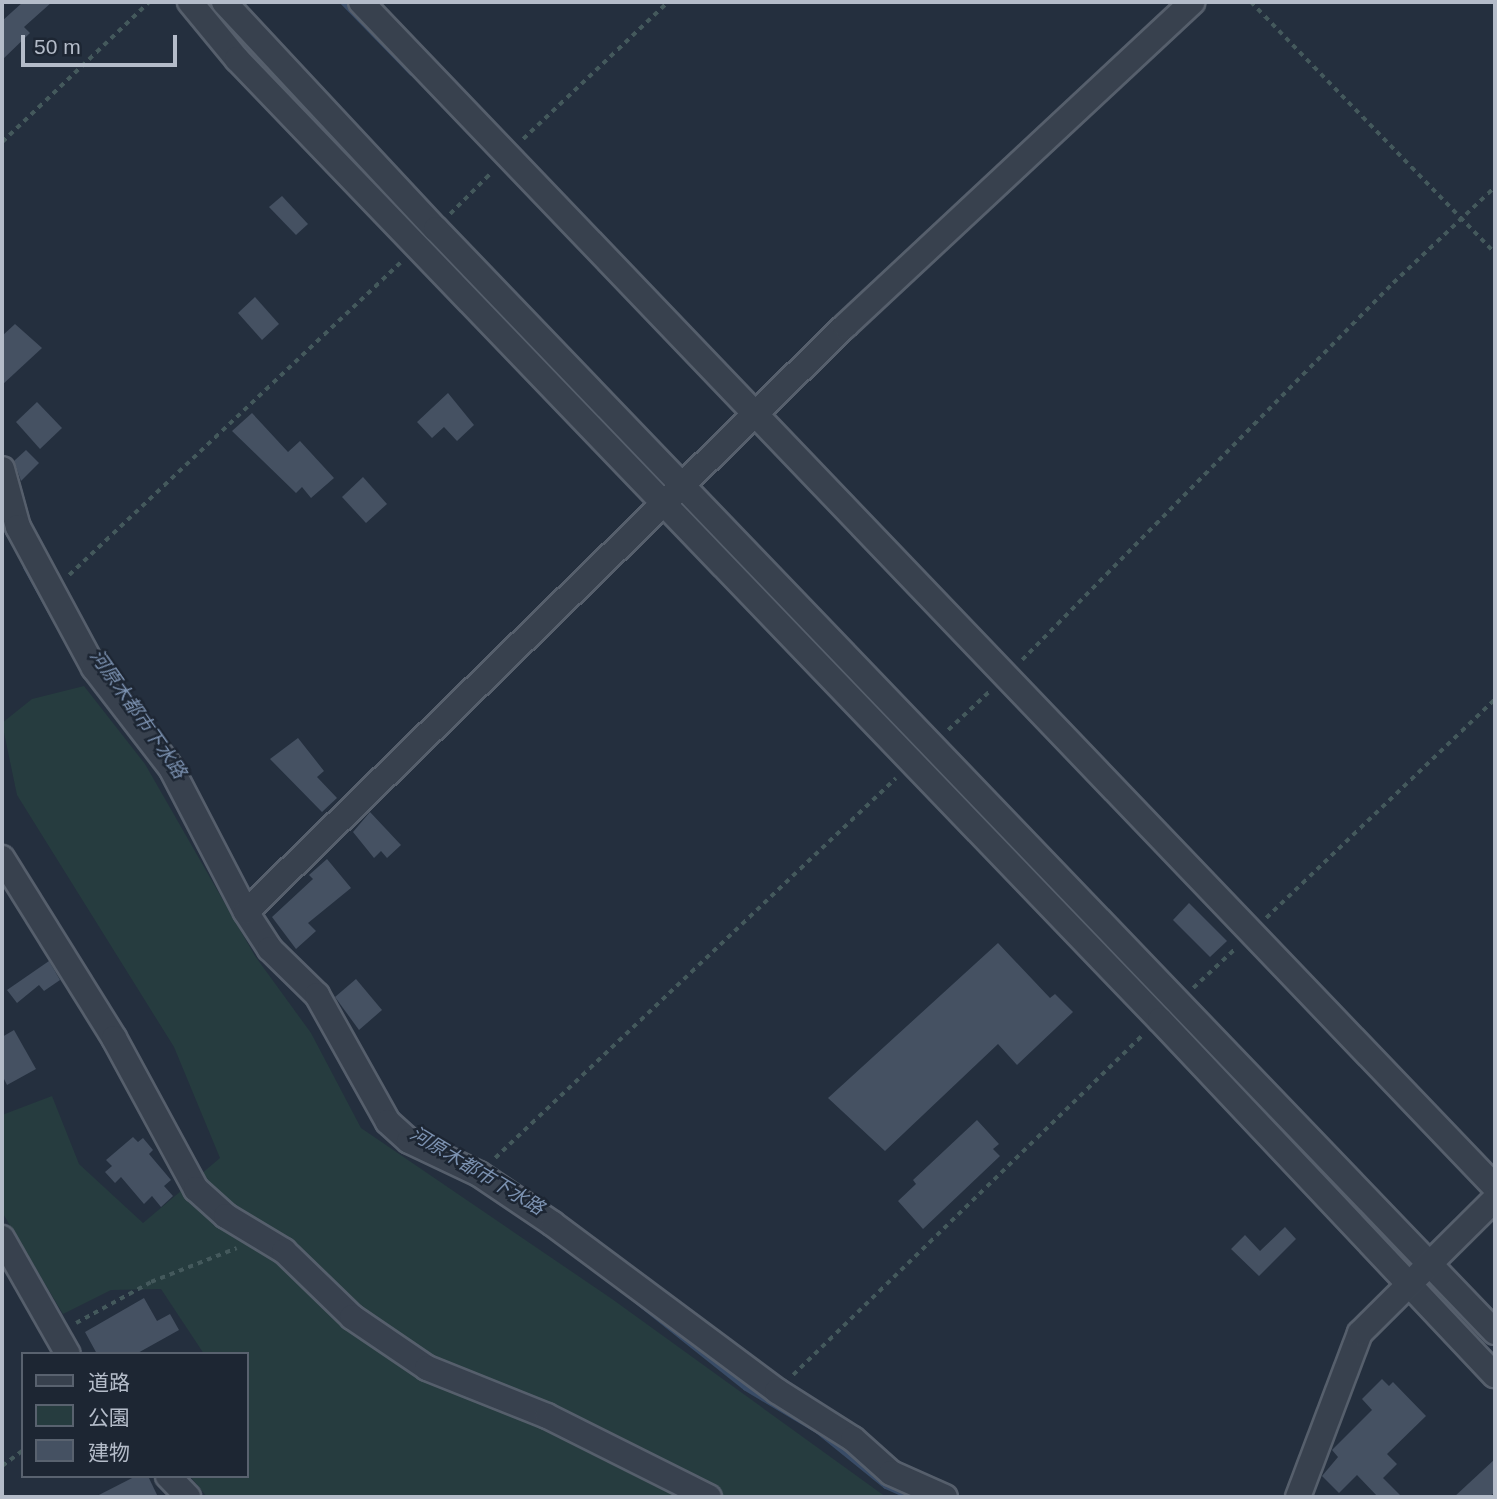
<!DOCTYPE html>
<html>
<head>
<meta charset="utf-8">
<style>
	body { margin:0 }
	#map { position:relative; width:1497px; height:1499px; overflow:hidden; background:#242f3e; font-family:Arial,"Noto Sans JP",sans-serif }
	div>[style] { position:absolute }
	.green>* { inset:0; background:#263c3f }
	.stream>* { height:6px; margin:-3px; padding:0 3px; transform-origin:3px; border-radius:3px; background:#394c67 }
	.building>* { inset:0; background:#455162 }
	.path>* { height:3.5px; margin-top:-1.75px; transform-origin:0; background:repeating-linear-gradient(90deg,#44595c 0 5px,transparent 0 10px) }
	.roads { filter:drop-shadow(2px 0 #565f6c) drop-shadow(-2px 0 #565f6c) drop-shadow(0 2px #565f6c) drop-shadow(0 -2px #565f6c) }
	.minor>* { height:24px; margin:-12px; padding:0 12px; transform-origin:12px; border-radius:12px; background:#38414e }
	span { translate:-50% -50%; white-space:nowrap; text-align:center; line-height:1.15; -webkit-text-stroke:5px #1d2633; paint-order:stroke }
	.water-label { font-size:19px; color:#7c92b1; font-style:italic }
	.frame { position:absolute; inset:0; border:4px solid #b4bcc9; pointer-events:none }
	.legend { position:absolute; left:21px; top:1352px; width:228px; height:126px; box-sizing:border-box; background:#1d2633; border:2px solid #59626f; margin:0; padding:9px 12px; list-style:none; font-size:21px; color:#b4bcc9 }
	.legend li { display:flex; align-items:center; gap:14px; height:35px }
	.legend b { width:35px; border:2px solid #59626f }
	.scale { position:absolute; left:21px; top:35px; width:156px; height:32px; box-sizing:border-box; border:4px solid #b4bcc9; border-top:0; padding-left:9px; font-size:21px; line-height:24px; white-space:nowrap; color:#b4bcc9; -webkit-text-stroke:5px #1d2633; paint-order:stroke }
</style>
</head>
<body>
<div id="map">
	<div class="green">
		<div style="clip-path:polygon(84px 686px,145px 764px,255px 956px,311px 1033px,361px 1128px,612px 1299px,886px 1497px,207px 1497px,190px 1476px,247px 1476px,247px 1354px,204px 1354px,161px 1289px,111px 1290px,63px 1314px,2px 1212px,2px 1115px,52px 1096px,79px 1164px,143px 1223px,220px 1158px,174px 1047px,17px 795px,2px 723px,32px 699px)"></div>
	</div>
	<div class="stream">
		<div style="left:343px;top:2px;width:99px;rotate:45.8deg"></div>
		<div style="left:26px;top:567px;width:56px;rotate:61.1deg"></div>
		<div style="left:347px;top:1072px;width:62px;rotate:60.1deg"></div>
		<div style="left:638px;top:1302px;width:138px;rotate:38.5deg"></div>
		<div style="left:746px;top:1388px;width:84px;rotate:30.8deg"></div>
		<div style="left:818px;top:1431px;width:87px;rotate:39deg"></div>
		<div style="left:886px;top:1486px;width:27px;rotate:24deg"></div>
	</div>
	<div class="building">
		<div style="clip-path:polygon(23px 2px,52px 2px,24px 27px,30px 33px,2px 60px,2px 21px)"></div>
		<div style="clip-path:polygon(282px 196px,308px 224px,296px 235px,269px 207px)"></div>
		<div style="clip-path:polygon(255px 297px,279px 324px,262px 340px,238px 313px)"></div>
		<div style="clip-path:polygon(15px 324px,42px 348px,2px 385px,2px 336px)"></div>
		<div style="clip-path:polygon(448px 393px,474px 425px,457px 441px,444px 427px,432px 438px,417px 422px)"></div>
		<div style="clip-path:polygon(37px 402px,62px 428px,40px 449px,16px 422px)"></div>
		<div style="clip-path:polygon(252px 413px,288px 452px,300px 441px,334px 478px,311px 498px,302px 487px,296px 493px,232px 431px)"></div>
		<div style="clip-path:polygon(26px 450px,39px 463px,21px 481px,14px 461px)"></div>
		<div style="clip-path:polygon(363px 477px,387px 504px,366px 523px,342px 497px)"></div>
		<div style="clip-path:polygon(298px 738px,324px 771px,317px 777px,337px 798px,322px 812px,270px 759px)"></div>
		<div style="clip-path:polygon(370px 812px,401px 845px,387px 858px,381px 851px,374px 858px,353px 832px)"></div>
		<div style="clip-path:polygon(327px 859px,351px 888px,308px 923px,316px 931px,296px 949px,272px 917px,313px 879px,309px 875px)"></div>
		<div style="clip-path:polygon(1189px 903px,1227px 941px,1210px 957px,1173px 920px)"></div>
		<div style="clip-path:polygon(998px 943px,1050px 998px,1055px 994px,1073px 1012px,1017px 1065px,998px 1044px,885px 1151px,828px 1098px)"></div>
		<div style="clip-path:polygon(49px 961px,60px 980px,44px 991px,39px 985px,17px 1003px,7px 990px)"></div>
		<div style="clip-path:polygon(356px 979px,382px 1010px,359px 1030px,335px 997px)"></div>
		<div style="clip-path:polygon(14px 1030px,36px 1069px,7px 1085px,2px 1075px,2px 1037px)"></div>
		<div style="clip-path:polygon(977px 1120px,999px 1144px,993px 1149px,1000px 1156px,923px 1229px,898px 1201px,916px 1184px,913px 1180px)"></div>
		<div style="clip-path:polygon(133px 1137px,138px 1142px,143px 1138px,153px 1150px,149px 1154px,171px 1180px,164px 1186px,173px 1196px,161px 1207px,152px 1196px,144px 1204px,121px 1177px,115px 1183px,105px 1172px,112px 1166px,106px 1160px)"></div>
		<div style="clip-path:polygon(1285px 1227px,1296px 1239px,1259px 1276px,1231px 1249px,1245px 1235px,1260px 1251px)"></div>
		<div style="clip-path:polygon(144px 1298px,157px 1321px,170px 1314px,179px 1330px,136px 1354px,97px 1354px,85px 1332px)"></div>
		<div style="clip-path:polygon(1382px 1379px,1389px 1386px,1393px 1382px,1426px 1416px,1387px 1454px,1397px 1464px,1383px 1478px,1402px 1497px,1378px 1497px,1357px 1475px,1339px 1493px,1322px 1476px,1338px 1457px,1332px 1450px,1372px 1410px,1362px 1399px)"></div>
		<div style="clip-path:polygon(1495px 1459px,1495px 1492px,1489px 1497px,1454px 1497px)"></div>
		<div style="clip-path:polygon(136px 1476px,148px 1476px,158px 1497px,95px 1497px)"></div>
	</div>
	<div class="path">
		<div style="left:1251px;top:2px;width:350px;rotate:45.8deg"></div>
		<div style="left:523px;top:139px;width:199px;rotate:-43.4deg"></div>
		<div style="left:2px;top:142px;width:203px;rotate:-43.6deg"></div>
		<div style="left:450px;top:214px;width:59px;rotate:-45deg"></div>
		<div style="left:69px;top:575px;width:458px;rotate:-43.3deg"></div>
		<div style="left:1022px;top:660px;width:529px;rotate:-45.46deg"></div>
		<div style="left:1393px;top:283px;width:140px;rotate:-43.3deg"></div>
		<div style="left:948px;top:730px;width:59px;rotate:-42.9deg"></div>
		<div style="left:1266px;top:918px;width:317px;rotate:-43.7deg"></div>
		<div style="left:1193px;top:988px;width:59px;rotate:-42.9deg"></div>
		<div style="left:495px;top:1158px;width:552px;rotate:-43.46deg"></div>
		<div style="left:76px;top:1323px;width:85px;rotate:-28.7deg"></div>
		<div style="left:151px;top:1282px;width:92px;rotate:-21.6deg"></div>
		<div style="left:793px;top:1375px;width:489px;rotate:-44.2deg"></div>
		<div style="left:2px;top:1466px;width:26px;rotate:-37deg"></div>
	</div>
	<div class="roads">
		<div class="minor">
			<div style="left:190px;top:2px;width:74px;rotate:50.5deg"></div>
			<div style="left:237px;top:59px;width:1332px;rotate:46.16deg"></div>
			<div style="left:1160px;top:1020px;width:488px;rotate:46.7deg"></div>
			<div style="left:224px;top:2px;width:311px;rotate:47deg"></div>
			<div style="left:436px;top:229px;width:1529px;rotate:46.17deg"></div>
			<div style="left:361px;top:2px;width:1640px;rotate:46.26deg"></div>
			<div style="left:2px;top:469px;width:60px;rotate:74.6deg"></div>
			<div style="left:18px;top:527px;width:160px;rotate:61.7deg"></div>
			<div style="left:94px;top:668px;width:126px;rotate:52.4deg"></div>
			<div style="left:171px;top:768px;width:162px;rotate:62.5deg"></div>
			<div style="left:246px;top:912px;width:44px;rotate:57deg"></div>
			<div style="left:270px;top:949px;width:66px;rotate:44.4deg"></div>
			<div style="left:317px;top:995px;width:145px;rotate:60.8deg"></div>
			<div style="left:388px;top:1122px;width:28px;rotate:42deg"></div>
			<div style="left:409px;top:1141px;width:77px;rotate:25.2deg"></div>
			<div style="left:479px;top:1174px;width:89px;rotate:34deg"></div>
			<div style="left:553px;top:1224px;width:279px;rotate:36.7deg"></div>
			<div style="left:777px;top:1391px;width:90px;rotate:32.3deg"></div>
			<div style="left:853px;top:1439px;width:51px;rotate:41.8deg"></div>
			<div style="left:891px;top:1473px;width:59px;rotate:24deg"></div>
			<div style="left:2px;top:858px;width:212px;rotate:58.1deg"></div>
			<div style="left:114px;top:1038px;width:172px;rotate:61.5deg"></div>
			<div style="left:196px;top:1189px;width:40px;rotate:42deg"></div>
			<div style="left:226px;top:1216px;width:68px;rotate:31.1deg"></div>
			<div style="left:284px;top:1251px;width:95px;rotate:44.1deg"></div>
			<div style="left:352px;top:1317px;width:91px;rotate:34.2deg"></div>
			<div style="left:427px;top:1368px;width:129px;rotate:21.8deg"></div>
			<div style="left:547px;top:1416px;width:181px;rotate:26.6deg"></div>
			<div style="left:246px;top:912px;width:838px;rotate:-44.37deg"></div>
			<div style="left:845px;top:326px;width:475px;rotate:-43deg"></div>
			<div style="left:2px;top:1238px;width:133px;rotate:60.4deg"></div>
			<div style="left:168px;top:1476px;width:29px;rotate:46deg"></div>
			<div style="left:1298px;top:1497px;width:175px;rotate:-69.3deg"></div>
			<div style="left:1360px;top:1333px;width:190px;rotate:-44.8deg"></div>
		</div>
	</div>
	<div class="water-label">
		<span style="left:138px;top:714px;rotate:55deg">河原木都市下水路</span>
		<span style="left:477px;top:1171px;rotate:31deg">河原木都市下水路</span>
	</div>
	<div class="frame"></div>
	<ul class="legend">
	<li><b style="height:9px;background:#38414e"></b>道路</li>
	<li><b style="height:19px;background:#263c3f"></b>公園</li>
	<li><b style="height:19px;background:#455162"></b>建物</li>
	</ul>
	<div class="scale">50 m</div>
</div>
</body>
</html>
